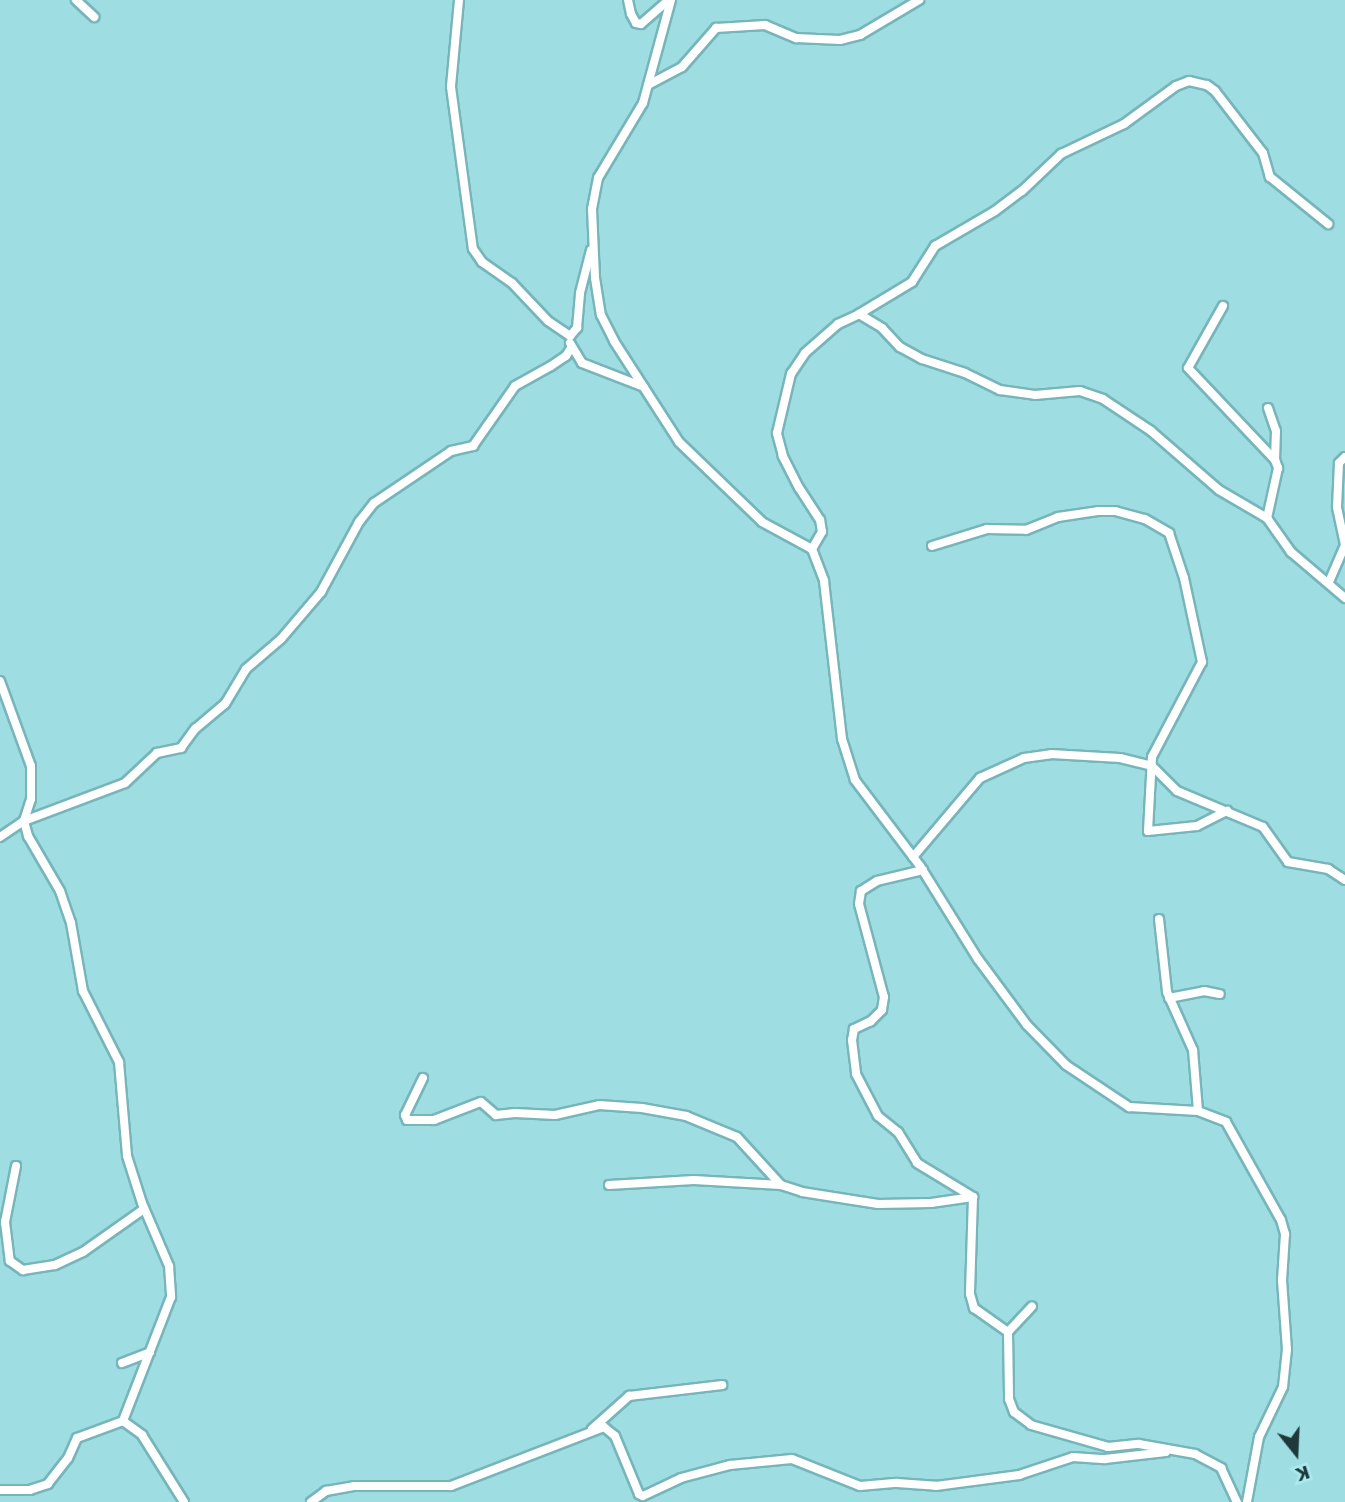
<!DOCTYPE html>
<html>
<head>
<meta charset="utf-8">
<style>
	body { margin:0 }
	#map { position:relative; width:1345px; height:1502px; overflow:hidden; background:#9edee3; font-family:Jost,sans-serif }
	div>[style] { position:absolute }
	.roads { filter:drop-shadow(2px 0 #76b5ba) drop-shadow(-2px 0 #76b5ba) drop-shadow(0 2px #76b5ba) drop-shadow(0 -2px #76b5ba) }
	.street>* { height:8px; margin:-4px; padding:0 4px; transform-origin:4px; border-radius:4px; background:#fff }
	span { translate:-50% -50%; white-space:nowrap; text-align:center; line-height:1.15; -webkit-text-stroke:5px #abebf0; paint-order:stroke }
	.north { position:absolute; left:1261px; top:1418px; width:70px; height:70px; -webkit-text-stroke:5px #abebf0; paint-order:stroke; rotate:162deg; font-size:19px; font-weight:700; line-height:28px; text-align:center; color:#1f393b }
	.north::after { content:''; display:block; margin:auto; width:24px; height:32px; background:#1f393b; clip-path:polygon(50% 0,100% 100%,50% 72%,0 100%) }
</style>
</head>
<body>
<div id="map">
	<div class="roads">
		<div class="street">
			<div style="left:76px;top:0;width:25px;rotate:43deg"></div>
			<div style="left:459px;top:0;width:87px;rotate:95.3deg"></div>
			<div style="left:451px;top:87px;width:163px;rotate:82.3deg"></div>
			<div style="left:473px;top:249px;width:16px;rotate:55deg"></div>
			<div style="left:482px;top:262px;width:37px;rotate:35deg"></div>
			<div style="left:512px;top:283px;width:52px;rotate:46.5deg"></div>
			<div style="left:548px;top:321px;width:27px;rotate:34deg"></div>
			<div style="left:570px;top:336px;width:11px;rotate:-49deg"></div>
			<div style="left:577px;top:328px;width:35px;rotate:-85deg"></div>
			<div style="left:580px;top:293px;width:44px;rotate:-75.7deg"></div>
			<div style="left:628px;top:0;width:14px;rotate:78deg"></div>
			<div style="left:631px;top:14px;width:10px;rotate:61deg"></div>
			<div style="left:636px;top:23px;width:5px;rotate:11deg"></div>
			<div style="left:641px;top:24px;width:37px;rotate:-41deg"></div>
			<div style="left:671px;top:0;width:107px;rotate:105.2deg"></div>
			<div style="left:643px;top:103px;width:87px;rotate:121deg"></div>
			<div style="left:598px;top:178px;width:32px;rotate:101deg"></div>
			<div style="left:592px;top:209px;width:69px;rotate:87.5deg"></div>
			<div style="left:595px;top:278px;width:37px;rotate:81deg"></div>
			<div style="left:601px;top:315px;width:29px;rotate:63deg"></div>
			<div style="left:614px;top:341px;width:120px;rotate:57.2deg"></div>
			<div style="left:679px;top:442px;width:115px;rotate:43.9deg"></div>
			<div style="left:762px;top:522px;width:57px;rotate:28.4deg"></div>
			<div style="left:812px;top:549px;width:34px;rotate:69deg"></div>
			<div style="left:824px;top:581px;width:159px;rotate:83.5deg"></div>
			<div style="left:842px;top:739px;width:43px;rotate:72.4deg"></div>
			<div style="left:855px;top:780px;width:108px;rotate:52.9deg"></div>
			<div style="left:920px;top:866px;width:110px;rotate:58.1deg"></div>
			<div style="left:978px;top:959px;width:82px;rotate:53.4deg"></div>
			<div style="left:1027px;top:1025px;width:56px;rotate:45.7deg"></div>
			<div style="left:1066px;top:1065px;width:76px;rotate:33.7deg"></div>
			<div style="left:1129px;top:1107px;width:69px;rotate:3.3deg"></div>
			<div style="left:1198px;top:1111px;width:30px;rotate:21deg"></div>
			<div style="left:1226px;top:1122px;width:112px;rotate:60.7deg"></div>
			<div style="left:1281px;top:1220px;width:15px;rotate:74deg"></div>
			<div style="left:1285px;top:1234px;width:46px;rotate:93.7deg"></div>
			<div style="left:1282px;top:1280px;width:69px;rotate:85.9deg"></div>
			<div style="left:1287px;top:1349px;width:38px;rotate:96deg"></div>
			<div style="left:1283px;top:1387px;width:55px;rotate:115.6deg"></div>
			<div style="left:1259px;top:1437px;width:66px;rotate:100.5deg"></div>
			<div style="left:648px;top:85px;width:38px;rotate:-28deg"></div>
			<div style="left:682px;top:67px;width:52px;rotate:-48.9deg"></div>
			<div style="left:716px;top:28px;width:49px;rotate:-3.5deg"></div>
			<div style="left:765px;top:25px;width:34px;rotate:23deg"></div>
			<div style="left:796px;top:38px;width:44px;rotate:2.6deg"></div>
			<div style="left:840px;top:40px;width:21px;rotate:-14deg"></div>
			<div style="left:860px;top:35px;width:69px;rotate:-30.7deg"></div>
			<div style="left:1223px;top:306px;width:71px;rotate:119.4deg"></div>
			<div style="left:1188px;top:368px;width:127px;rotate:46.6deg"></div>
			<div style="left:1275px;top:460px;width:9px;rotate:69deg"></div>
			<div style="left:1278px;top:468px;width:51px;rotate:102.4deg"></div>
			<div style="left:859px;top:314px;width:62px;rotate:-31.1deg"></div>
			<div style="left:912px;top:282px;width:43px;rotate:-57.4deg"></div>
			<div style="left:935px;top:246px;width:69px;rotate:-30.3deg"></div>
			<div style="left:995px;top:211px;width:34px;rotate:-37deg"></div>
			<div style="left:1022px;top:191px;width:54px;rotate:-43.5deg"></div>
			<div style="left:1061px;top:154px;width:70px;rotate:-25.5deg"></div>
			<div style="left:1124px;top:124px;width:64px;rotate:-36.2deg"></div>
			<div style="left:1176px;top:86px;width:14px;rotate:-21deg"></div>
			<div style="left:1189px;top:81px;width:18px;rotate:13deg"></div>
			<div style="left:1207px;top:85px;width:10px;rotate:37deg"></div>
			<div style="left:1215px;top:91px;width:78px;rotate:52.3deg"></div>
			<div style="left:1263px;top:153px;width:25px;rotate:74deg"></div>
			<div style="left:1270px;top:177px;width:75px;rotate:39deg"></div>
			<div style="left:570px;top:343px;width:23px;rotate:59deg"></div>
			<div style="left:582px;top:363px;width:66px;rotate:21.2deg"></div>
			<div style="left:1268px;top:408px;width:24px;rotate:71deg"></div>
			<div style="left:1276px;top:431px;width:29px;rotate:92deg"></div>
			<div style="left:932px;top:546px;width:58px;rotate:-17.2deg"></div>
			<div style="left:987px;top:529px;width:39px;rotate:1deg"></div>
			<div style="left:1026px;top:530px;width:35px;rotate:-22deg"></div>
			<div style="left:1058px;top:517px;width:40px;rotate:-8.5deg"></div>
			<div style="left:1098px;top:511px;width:17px"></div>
			<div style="left:1115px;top:511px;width:31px;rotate:15deg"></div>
			<div style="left:1145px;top:519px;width:28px;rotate:30deg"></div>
			<div style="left:1169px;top:533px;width:47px;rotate:71.6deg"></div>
			<div style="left:1184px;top:578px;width:86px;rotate:77.9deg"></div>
			<div style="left:1202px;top:662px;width:107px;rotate:117.8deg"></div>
			<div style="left:1152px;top:757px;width:74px;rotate:93.1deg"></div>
			<div style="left:1148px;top:831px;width:49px;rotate:-5.8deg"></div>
			<div style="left:1197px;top:826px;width:34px;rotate:-27deg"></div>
			<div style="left:812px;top:549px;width:20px;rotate:-60deg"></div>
			<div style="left:822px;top:532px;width:12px;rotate:-99deg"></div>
			<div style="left:820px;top:520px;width:38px;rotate:-123deg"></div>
			<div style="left:799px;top:488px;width:36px;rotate:-117deg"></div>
			<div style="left:783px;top:456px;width:24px;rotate:-105deg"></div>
			<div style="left:777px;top:433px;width:61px;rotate:-76.7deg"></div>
			<div style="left:791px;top:374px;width:25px;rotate:-56deg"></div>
			<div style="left:805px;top:353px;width:44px;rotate:-41.3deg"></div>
			<div style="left:838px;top:324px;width:23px;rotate:-25deg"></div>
			<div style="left:859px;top:314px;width:27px;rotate:31deg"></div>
			<div style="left:882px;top:328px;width:26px;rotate:47deg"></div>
			<div style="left:900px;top:347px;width:25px;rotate:29deg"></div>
			<div style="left:922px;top:359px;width:45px;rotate:18deg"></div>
			<div style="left:965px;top:373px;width:39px;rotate:26deg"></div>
			<div style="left:1000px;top:390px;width:35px;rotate:8deg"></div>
			<div style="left:1035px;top:395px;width:45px;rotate:-5.1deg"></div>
			<div style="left:1080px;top:391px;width:24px;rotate:19deg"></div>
			<div style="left:1103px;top:399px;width:58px;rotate:33.7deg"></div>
			<div style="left:1151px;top:431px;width:90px;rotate:40.9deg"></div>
			<div style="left:1219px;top:490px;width:56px;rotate:30.3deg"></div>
			<div style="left:1267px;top:518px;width:42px;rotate:54.8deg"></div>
			<div style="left:1291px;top:552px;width:71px;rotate:40.4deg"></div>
			<div style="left:1329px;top:582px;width:40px;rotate:-66.6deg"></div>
			<div style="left:1345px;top:545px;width:39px;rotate:-102deg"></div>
			<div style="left:1337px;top:507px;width:44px;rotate:-87.4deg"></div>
			<div style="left:1339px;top:463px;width:8px;rotate:-45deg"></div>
			<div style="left:0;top:681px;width:90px;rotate:70deg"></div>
			<div style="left:31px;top:766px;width:33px;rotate:90deg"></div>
			<div style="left:31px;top:799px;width:23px;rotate:108deg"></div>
			<div style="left:24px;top:821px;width:16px;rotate:75deg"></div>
			<div style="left:28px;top:836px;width:64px;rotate:59.8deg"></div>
			<div style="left:60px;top:891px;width:34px;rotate:71deg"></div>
			<div style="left:71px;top:923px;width:69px;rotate:80deg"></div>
			<div style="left:83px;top:991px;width:80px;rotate:63.1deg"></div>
			<div style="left:119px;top:1062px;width:94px;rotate:85.1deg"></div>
			<div style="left:127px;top:1156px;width:49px;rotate:72.3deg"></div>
			<div style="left:142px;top:1203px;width:69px;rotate:66.8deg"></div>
			<div style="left:169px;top:1266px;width:31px;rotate:86deg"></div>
			<div style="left:171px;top:1297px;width:133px;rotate:111.2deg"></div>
			<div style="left:123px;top:1421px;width:49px;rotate:159.7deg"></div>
			<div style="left:77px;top:1438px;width:22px;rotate:114deg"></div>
			<div style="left:68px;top:1458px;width:33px;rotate:128deg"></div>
			<div style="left:48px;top:1484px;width:19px;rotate:162deg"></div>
			<div style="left:30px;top:1490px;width:30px;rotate:180deg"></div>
			<div style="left:0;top:837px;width:29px;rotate:-34deg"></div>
			<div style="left:24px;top:821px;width:108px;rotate:-20.6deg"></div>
			<div style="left:125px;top:783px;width:44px;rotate:-43.2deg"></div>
			<div style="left:157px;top:753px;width:25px;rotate:-12deg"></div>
			<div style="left:181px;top:748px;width:24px;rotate:-54deg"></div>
			<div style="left:195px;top:729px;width:39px;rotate:-40deg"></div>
			<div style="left:225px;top:704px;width:41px;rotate:-59deg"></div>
			<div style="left:246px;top:669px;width:46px;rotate:-40.6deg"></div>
			<div style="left:281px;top:639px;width:62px;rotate:-49.6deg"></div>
			<div style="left:321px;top:592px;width:80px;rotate:-61.5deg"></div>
			<div style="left:359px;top:522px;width:24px;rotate:-52deg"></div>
			<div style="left:374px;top:503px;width:93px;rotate:-34deg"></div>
			<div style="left:451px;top:451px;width:23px;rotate:-13deg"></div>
			<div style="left:473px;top:446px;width:73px;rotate:-55deg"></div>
			<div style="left:515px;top:386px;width:41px;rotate:-29.1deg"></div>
			<div style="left:551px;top:366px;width:18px;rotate:-34deg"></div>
			<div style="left:566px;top:356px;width:9px;rotate:-58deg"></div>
			<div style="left:913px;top:857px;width:104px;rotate:-49.7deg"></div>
			<div style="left:980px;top:778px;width:48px;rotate:-24.4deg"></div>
			<div style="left:1024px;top:758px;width:27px;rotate:-8deg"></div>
			<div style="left:1051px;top:754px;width:69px;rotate:3.3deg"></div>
			<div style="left:1120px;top:758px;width:33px;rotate:14deg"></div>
			<div style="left:1152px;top:766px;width:35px;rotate:45deg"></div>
			<div style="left:1177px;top:791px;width:93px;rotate:22.7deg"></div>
			<div style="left:1263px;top:827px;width:43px;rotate:54.5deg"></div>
			<div style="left:1288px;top:862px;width:41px;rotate:9.9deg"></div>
			<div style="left:1328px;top:869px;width:20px;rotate:33deg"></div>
			<div style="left:923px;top:870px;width:47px;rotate:166.6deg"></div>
			<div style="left:877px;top:881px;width:19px;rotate:148deg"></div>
			<div style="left:861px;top:891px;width:13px;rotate:99deg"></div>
			<div style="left:859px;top:904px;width:96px;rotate:75deg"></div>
			<div style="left:884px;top:997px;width:13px;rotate:99deg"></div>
			<div style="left:882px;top:1010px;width:16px;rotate:135deg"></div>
			<div style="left:871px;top:1021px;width:19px;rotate:155deg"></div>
			<div style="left:854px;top:1029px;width:11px;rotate:100deg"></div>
			<div style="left:852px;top:1040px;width:34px;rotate:83deg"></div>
			<div style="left:856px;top:1074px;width:47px;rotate:62.4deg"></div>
			<div style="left:878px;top:1116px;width:26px;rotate:39deg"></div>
			<div style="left:898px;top:1132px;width:36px;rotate:58deg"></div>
			<div style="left:917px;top:1163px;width:66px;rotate:31.3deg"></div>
			<div style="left:1159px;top:919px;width:73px;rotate:83.7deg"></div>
			<div style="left:1167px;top:992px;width:64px;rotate:65.9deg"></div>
			<div style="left:1193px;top:1050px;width:61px;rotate:85.3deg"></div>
			<div style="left:1169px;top:998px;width:36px;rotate:-11deg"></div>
			<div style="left:1204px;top:991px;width:16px;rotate:11deg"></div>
			<div style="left:423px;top:1078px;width:41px;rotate:115.9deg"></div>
			<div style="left:405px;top:1115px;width:5px;rotate:68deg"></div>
			<div style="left:407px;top:1120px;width:27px"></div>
			<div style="left:434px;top:1120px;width:50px;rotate:-21deg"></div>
			<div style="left:481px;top:1102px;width:20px;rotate:41deg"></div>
			<div style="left:496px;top:1115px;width:19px;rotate:-6deg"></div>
			<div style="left:515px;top:1113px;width:40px;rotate:2.9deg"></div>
			<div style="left:555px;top:1115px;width:45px;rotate:-12.8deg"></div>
			<div style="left:599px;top:1105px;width:43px;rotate:4deg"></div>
			<div style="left:642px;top:1108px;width:45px;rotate:10.3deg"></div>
			<div style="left:686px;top:1116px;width:55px;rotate:22.4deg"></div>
			<div style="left:737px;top:1137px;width:65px;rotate:47.5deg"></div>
			<div style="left:781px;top:1185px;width:22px;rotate:18deg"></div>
			<div style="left:802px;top:1192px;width:77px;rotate:9deg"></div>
			<div style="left:878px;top:1204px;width:53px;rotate:-1.1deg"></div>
			<div style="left:931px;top:1203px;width:42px;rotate:-8.1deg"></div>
			<div style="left:973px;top:1197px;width:97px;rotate:91.8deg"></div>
			<div style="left:970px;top:1294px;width:15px;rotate:74deg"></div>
			<div style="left:974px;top:1308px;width:42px;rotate:35.2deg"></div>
			<div style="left:1008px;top:1332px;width:67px;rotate:89.1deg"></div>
			<div style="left:1009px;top:1399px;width:14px;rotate:69deg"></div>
			<div style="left:1014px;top:1412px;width:21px;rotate:37deg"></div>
			<div style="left:1031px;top:1425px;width:80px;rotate:15.9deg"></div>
			<div style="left:1108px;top:1447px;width:31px;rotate:-6deg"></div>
			<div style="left:1139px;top:1444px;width:57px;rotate:10.1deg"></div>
			<div style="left:1195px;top:1454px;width:30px;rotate:28deg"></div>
			<div style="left:1221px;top:1468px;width:38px;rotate:65deg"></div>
			<div style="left:16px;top:1166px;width:57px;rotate:101.1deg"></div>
			<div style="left:5px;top:1222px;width:39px;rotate:83deg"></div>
			<div style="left:10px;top:1261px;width:16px;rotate:35deg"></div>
			<div style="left:23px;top:1270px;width:32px;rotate:-9deg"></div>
			<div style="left:55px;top:1265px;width:31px;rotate:-25deg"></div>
			<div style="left:83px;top:1252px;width:75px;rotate:-35.2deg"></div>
			<div style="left:609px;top:1185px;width:85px;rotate:-3.4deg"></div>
			<div style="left:694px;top:1180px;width:87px;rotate:3.3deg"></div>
			<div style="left:1008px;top:1332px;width:35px;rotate:-47deg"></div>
			<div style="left:122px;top:1363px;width:30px;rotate:-21deg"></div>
			<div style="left:123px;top:1421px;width:24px;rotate:36deg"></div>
			<div style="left:142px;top:1435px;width:79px;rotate:57.9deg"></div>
			<div style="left:592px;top:1429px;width:50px;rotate:-41.7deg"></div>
			<div style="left:629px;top:1396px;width:94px;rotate:-6.7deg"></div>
			<div style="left:311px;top:1502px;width:19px;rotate:-36deg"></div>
			<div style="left:326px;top:1491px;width:28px;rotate:-10deg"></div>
			<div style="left:354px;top:1486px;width:97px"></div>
			<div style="left:451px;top:1486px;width:164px;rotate:-21.1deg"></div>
			<div style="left:604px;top:1427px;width:14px;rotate:39deg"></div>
			<div style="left:615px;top:1436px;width:63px;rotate:67.5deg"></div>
			<div style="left:639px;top:1494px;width:4px;rotate:27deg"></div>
			<div style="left:643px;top:1496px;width:42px;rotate:-25.3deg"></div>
			<div style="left:681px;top:1478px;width:51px;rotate:-14.9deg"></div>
			<div style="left:730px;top:1465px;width:62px;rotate:-5.5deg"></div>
			<div style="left:792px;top:1459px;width:73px;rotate:21.7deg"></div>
			<div style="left:860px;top:1486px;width:37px;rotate:-5deg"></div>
			<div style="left:897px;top:1483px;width:39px;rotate:4deg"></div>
			<div style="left:936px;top:1486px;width:84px;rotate:-7.5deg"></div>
			<div style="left:1019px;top:1475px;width:57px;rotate:-18.4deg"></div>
			<div style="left:1073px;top:1457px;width:32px;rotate:4deg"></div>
			<div style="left:1105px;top:1459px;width:61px;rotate:-6.5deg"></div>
		</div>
	</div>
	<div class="north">K</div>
</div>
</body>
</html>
